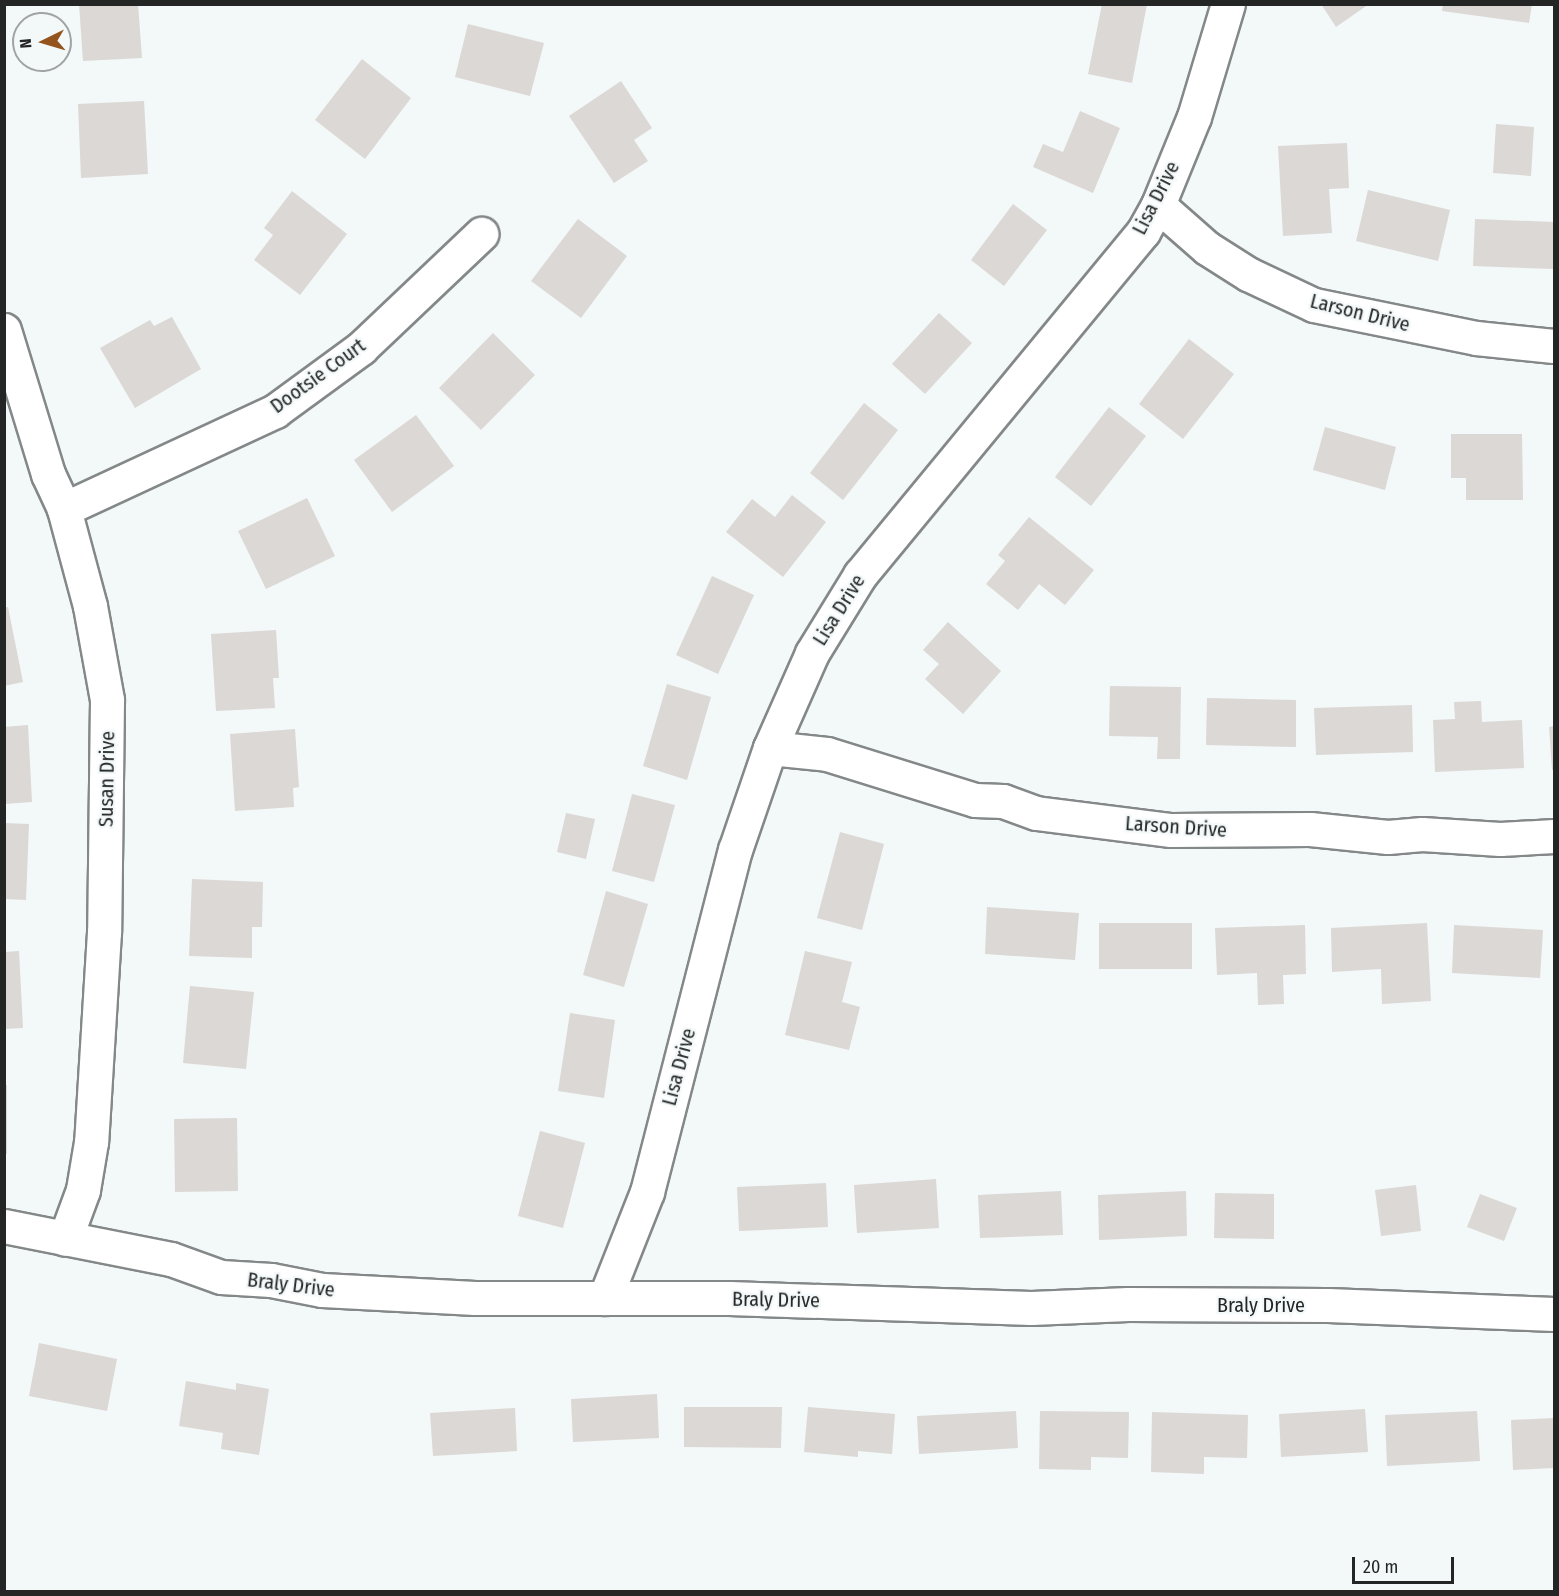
<!DOCTYPE html>
<html>
<head>
<meta charset="utf-8">
<style>
	body { margin:0 }
	#map { position:relative; width:1559px; height:1596px; overflow:hidden; background:#f3f8f8; font-family:"Fira Sans Condensed",sans-serif }
	div>[style] { position:absolute }
	.building>* { inset:0; background:#dbd8d5 }
	.roads { filter:drop-shadow(2px 0 #848889) drop-shadow(-2px 0 #848889) drop-shadow(0 2px #848889) drop-shadow(0 -2px #848889) }
	.street>* { height:33px; margin:-16.5px; padding:0 16.5px; transform-origin:16.5px; border-radius:16.5px; background:#fff }
	span { translate:-50% -50%; white-space:nowrap; text-align:center; line-height:1.15; -webkit-text-stroke:4.5px #f3f8f8; paint-order:stroke }
	.street-label { font-size:20px; color:#242525 }
	.frame { position:absolute; inset:0; border:6px solid #242525; pointer-events:none }
	.north { position:absolute; left:12px; top:12px; width:60px; height:60px; box-sizing:border-box; background:#f3f8f8; border:2px solid #a0a4a4; border-radius:50%; rotate:265deg; font-size:16px; font-weight:700; line-height:24px; text-align:center; color:#242525 }
	.north::after { content:''; display:block; margin:auto; width:21px; height:27px; background:#94541d; clip-path:polygon(50% 0,100% 100%,50% 72%,0 100%) }
	.scale { position:absolute; left:1352px; top:1557px; width:102px; height:27px; box-sizing:border-box; border:3px solid #242525; border-top:0; padding-left:8px; font-size:18px; line-height:21px; white-space:nowrap; color:#242525; -webkit-text-stroke:4px #f3f8f8; paint-order:stroke }
</style>
</head>
<body>
<div id="map">
	<div class="building">
		<div style="clip-path:polygon(79px 4px,138px 4px,142px 58px,83px 61px)"></div>
		<div style="clip-path:polygon(1102px 4px,1147px 4px,1132px 83px,1088px 74px)"></div>
		<div style="clip-path:polygon(1321px 4px,1369px 4px,1336px 27px)"></div>
		<div style="clip-path:polygon(1443px 4px,1532px 4px,1529px 23px,1442px 11px)"></div>
		<div style="clip-path:polygon(468px 24px,544px 43px,530px 96px,455px 77px)"></div>
		<div style="clip-path:polygon(362px 59px,411px 98px,365px 159px,315px 120px)"></div>
		<div style="clip-path:polygon(621px 81px,652px 128px,634px 140px,648px 161px,614px 183px,569px 116px)"></div>
		<div style="clip-path:polygon(144px 101px,148px 174px,81px 178px,78px 104px)"></div>
		<div style="clip-path:polygon(1080px 111px,1120px 128px,1093px 193px,1033px 167px,1043px 144px,1063px 152px)"></div>
		<div style="clip-path:polygon(1496px 124px,1534px 127px,1531px 176px,1493px 173px)"></div>
		<div style="clip-path:polygon(1347px 143px,1349px 188px,1329px 189px,1332px 233px,1283px 236px,1278px 146px)"></div>
		<div style="clip-path:polygon(1368px 190px,1450px 210px,1438px 261px,1356px 241px)"></div>
		<div style="clip-path:polygon(292px 191px,347px 234px,300px 295px,254px 260px,273px 235px,264px 228px)"></div>
		<div style="clip-path:polygon(1013px 204px,1047px 230px,1004px 286px,971px 260px)"></div>
		<div style="clip-path:polygon(578px 219px,627px 256px,581px 318px,531px 281px)"></div>
		<div style="clip-path:polygon(1475px 219px,1554px 222px,1554px 269px,1473px 266px)"></div>
		<div style="clip-path:polygon(939px 313px,972px 343px,925px 394px,892px 364px)"></div>
		<div style="clip-path:polygon(172px 317px,201px 369px,135px 408px,100px 348px,150px 320px,154px 326px)"></div>
		<div style="clip-path:polygon(493px 333px,535px 375px,481px 430px,439px 388px)"></div>
		<div style="clip-path:polygon(1189px 339px,1234px 374px,1183px 439px,1139px 404px)"></div>
		<div style="clip-path:polygon(864px 403px,898px 430px,843px 500px,810px 473px)"></div>
		<div style="clip-path:polygon(1109px 407px,1146px 436px,1091px 506px,1055px 477px)"></div>
		<div style="clip-path:polygon(416px 415px,454px 466px,392px 512px,354px 460px)"></div>
		<div style="clip-path:polygon(1325px 427px,1396px 447px,1385px 490px,1313px 470px)"></div>
		<div style="clip-path:polygon(1451px 434px,1522px 434px,1523px 500px,1466px 500px,1466px 478px,1451px 478px)"></div>
		<div style="clip-path:polygon(792px 495px,826px 522px,783px 577px,726px 532px,752px 499px,775px 517px)"></div>
		<div style="clip-path:polygon(307px 498px,335px 556px,266px 589px,238px 531px)"></div>
		<div style="clip-path:polygon(1029px 517px,1094px 570px,1065px 605px,1039px 584px,1018px 610px,986px 584px,1005px 561px,998px 555px)"></div>
		<div style="clip-path:polygon(712px 576px,754px 595px,718px 674px,676px 655px)"></div>
		<div style="clip-path:polygon(8px 607px,23px 682px,4px 686px,4px 608px)"></div>
		<div style="clip-path:polygon(948px 622px,1001px 671px,963px 714px,925px 679px,939px 664px,923px 650px)"></div>
		<div style="clip-path:polygon(276px 630px,279px 678px,273px 678px,275px 708px,216px 711px,211px 634px)"></div>
		<div style="clip-path:polygon(667px 684px,711px 697px,687px 780px,643px 766px)"></div>
		<div style="clip-path:polygon(1110px 686px,1181px 687px,1180px 759px,1157px 759px,1158px 737px,1109px 736px)"></div>
		<div style="clip-path:polygon(1207px 698px,1296px 700px,1296px 747px,1206px 745px)"></div>
		<div style="clip-path:polygon(1481px 701px,1482px 722px,1522px 720px,1524px 768px,1435px 772px,1433px 720px,1455px 719px,1454px 702px)"></div>
		<div style="clip-path:polygon(1412px 705px,1413px 752px,1316px 755px,1314px 708px)"></div>
		<div style="clip-path:polygon(28px 725px,32px 802px,4px 804px,4px 727px)"></div>
		<div style="clip-path:polygon(1554px 726px,1554px 770px,1552px 770px,1549px 727px)"></div>
		<div style="clip-path:polygon(295px 729px,299px 787px,293px 788px,294px 807px,235px 811px,230px 734px)"></div>
		<div style="clip-path:polygon(632px 794px,675px 805px,654px 882px,612px 871px)"></div>
		<div style="clip-path:polygon(566px 813px,595px 819px,586px 859px,557px 852px)"></div>
		<div style="clip-path:polygon(4px 823px,29px 824px,26px 900px,4px 899px)"></div>
		<div style="clip-path:polygon(840px 832px,884px 844px,862px 930px,817px 918px)"></div>
		<div style="clip-path:polygon(192px 879px,263px 882px,262px 927px,252px 927px,252px 958px,189px 956px)"></div>
		<div style="clip-path:polygon(606px 891px,648px 904px,624px 987px,583px 975px)"></div>
		<div style="clip-path:polygon(987px 907px,1079px 913px,1075px 960px,985px 954px)"></div>
		<div style="clip-path:polygon(1099px 923px,1192px 923px,1192px 969px,1099px 969px)"></div>
		<div style="clip-path:polygon(1427px 923px,1431px 1001px,1382px 1004px,1381px 969px,1332px 972px,1331px 928px)"></div>
		<div style="clip-path:polygon(1305px 925px,1306px 974px,1283px 975px,1284px 1004px,1258px 1005px,1257px 973px,1217px 975px,1215px 928px)"></div>
		<div style="clip-path:polygon(1454px 925px,1543px 930px,1540px 978px,1452px 973px)"></div>
		<div style="clip-path:polygon(19px 951px,23px 1028px,5px 1029px,5px 952px)"></div>
		<div style="clip-path:polygon(805px 951px,852px 962px,842px 1002px,860px 1007px,849px 1050px,785px 1035px)"></div>
		<div style="clip-path:polygon(190px 986px,254px 992px,246px 1069px,183px 1063px)"></div>
		<div style="clip-path:polygon(570px 1013px,615px 1020px,604px 1098px,558px 1091px)"></div>
		<div style="clip-path:polygon(4px 1085px,7px 1085px,7px 1154px,4px 1154px)"></div>
		<div style="clip-path:polygon(237px 1118px,238px 1191px,175px 1192px,174px 1119px)"></div>
		<div style="clip-path:polygon(540px 1131px,585px 1143px,563px 1228px,518px 1216px)"></div>
		<div style="clip-path:polygon(936px 1179px,939px 1228px,857px 1233px,854px 1185px)"></div>
		<div style="clip-path:polygon(826px 1183px,828px 1227px,739px 1231px,737px 1187px)"></div>
		<div style="clip-path:polygon(1416px 1185px,1421px 1231px,1381px 1236px,1375px 1190px)"></div>
		<div style="clip-path:polygon(1061px 1191px,1063px 1235px,980px 1238px,978px 1195px)"></div>
		<div style="clip-path:polygon(1186px 1191px,1187px 1236px,1099px 1240px,1098px 1195px)"></div>
		<div style="clip-path:polygon(1215px 1193px,1274px 1194px,1274px 1239px,1214px 1238px)"></div>
		<div style="clip-path:polygon(1480px 1194px,1517px 1208px,1504px 1241px,1467px 1227px)"></div>
		<div style="clip-path:polygon(39px 1343px,117px 1359px,107px 1411px,29px 1396px)"></div>
		<div style="clip-path:polygon(186px 1381px,236px 1390px,236px 1383px,269px 1389px,259px 1455px,221px 1449px,223px 1433px,179px 1426px)"></div>
		<div style="clip-path:polygon(657px 1394px,659px 1438px,573px 1442px,571px 1399px)"></div>
		<div style="clip-path:polygon(684px 1407px,782px 1407px,781px 1448px,684px 1447px)"></div>
		<div style="clip-path:polygon(808px 1407px,895px 1414px,892px 1454px,858px 1451px,858px 1457px,804px 1452px)"></div>
		<div style="clip-path:polygon(515px 1408px,517px 1451px,433px 1456px,430px 1413px)"></div>
		<div style="clip-path:polygon(1365px 1409px,1368px 1452px,1281px 1457px,1279px 1414px)"></div>
		<div style="clip-path:polygon(1016px 1411px,1018px 1448px,919px 1454px,917px 1416px)"></div>
		<div style="clip-path:polygon(1040px 1411px,1129px 1412px,1128px 1458px,1091px 1457px,1091px 1470px,1039px 1469px)"></div>
		<div style="clip-path:polygon(1477px 1411px,1480px 1461px,1387px 1466px,1385px 1415px)"></div>
		<div style="clip-path:polygon(1152px 1412px,1248px 1415px,1247px 1458px,1204px 1457px,1204px 1474px,1151px 1472px)"></div>
		<div style="clip-path:polygon(1554px 1418px,1554px 1468px,1513px 1470px,1511px 1420px)"></div>
	</div>
	<div class="roads">
		<div class="street">
			<div style="left:1158px;top:205px;width:65px;rotate:41.3deg"></div>
			<div style="left:1207px;top:248px;width:49px;rotate:32.4deg"></div>
			<div style="left:1248px;top:274px;width:73px;rotate:25.2deg"></div>
			<div style="left:1314px;top:305px;width:165px;rotate:11.5deg"></div>
			<div style="left:1476px;top:338px;width:78px;rotate:5.9deg"></div>
			<div style="left:4px;top:330px;width:151px;rotate:73deg"></div>
			<div style="left:48px;top:474px;width:38px;rotate:65deg"></div>
			<div style="left:64px;top:509px;width:100px;rotate:75deg"></div>
			<div style="left:90px;top:606px;width:96px;rotate:79.7deg"></div>
			<div style="left:107px;top:700px;width:232px;rotate:90.7deg"></div>
			<div style="left:104px;top:932px;width:210px;rotate:93.5deg"></div>
			<div style="left:91px;top:1142px;width:49px;rotate:99.5deg"></div>
			<div style="left:83px;top:1190px;width:52px;rotate:110.2deg"></div>
			<div style="left:64px;top:509px;width:233px;rotate:-24.9deg"></div>
			<div style="left:275px;top:411px;width:107px;rotate:-36.2deg"></div>
			<div style="left:361px;top:348px;width:166px;rotate:-43.5deg"></div>
			<div style="left:770px;top:748px;width:57px;rotate:6deg"></div>
			<div style="left:827px;top:754px;width:155px;rotate:17.3deg"></div>
			<div style="left:975px;top:800px;width:28px;rotate:2deg"></div>
			<div style="left:1003px;top:801px;width:35px;rotate:20deg"></div>
			<div style="left:1036px;top:813px;width:136px;rotate:7.2deg"></div>
			<div style="left:1171px;top:830px;width:139px;rotate:-0.4deg"></div>
			<div style="left:1310px;top:829px;width:78px;rotate:5.9deg"></div>
			<div style="left:1388px;top:837px;width:34px;rotate:-5deg"></div>
			<div style="left:1422px;top:834px;width:78px;rotate:3.7deg"></div>
			<div style="left:1500px;top:839px;width:54px;rotate:-3.2deg"></div>
			<div style="left:4px;top:1226px;width:170px;rotate:11.2deg"></div>
			<div style="left:171px;top:1259px;width:53px;rotate:19.8deg"></div>
			<div style="left:221px;top:1277px;width:50px;rotate:3.4deg"></div>
			<div style="left:271px;top:1280px;width:52px;rotate:11.1deg"></div>
			<div style="left:322px;top:1290px;width:153px;rotate:3deg"></div>
			<div style="left:475px;top:1298px;width:254px"></div>
			<div style="left:729px;top:1298px;width:302px;rotate:1.9deg"></div>
			<div style="left:1031px;top:1308px;width:97px;rotate:-2.4deg"></div>
			<div style="left:1128px;top:1304px;width:200px;rotate:0.3deg"></div>
			<div style="left:1328px;top:1305px;width:226px;rotate:2.3deg"></div>
			<div style="left:605px;top:1298px;width:114px;rotate:-68.4deg"></div>
			<div style="left:647px;top:1192px;width:353px;rotate:-75.6deg"></div>
			<div style="left:735px;top:850px;width:108px;rotate:-71.1deg"></div>
			<div style="left:770px;top:748px;width:104px;rotate:-66.1deg"></div>
			<div style="left:812px;top:653px;width:92px;rotate:-58.4deg"></div>
			<div style="left:860px;top:575px;width:445px;rotate:-50.5deg"></div>
			<div style="left:1143px;top:232px;width:31px;rotate:-61deg"></div>
			<div style="left:1158px;top:205px;width:95px;rotate:-67.8deg"></div>
			<div style="left:1194px;top:117px;width:118px;rotate:-73.3deg"></div>
		</div>
	</div>
	<div class="street-label">
		<span style="left:1156px;top:198px;rotate:-63deg">Lisa Drive</span>
		<span style="left:1360px;top:313px;rotate:14deg">Larson Drive</span>
		<span style="left:318px;top:376px;rotate:-36deg">Dootsie Court</span>
		<span style="left:839px;top:610px;rotate:-58deg">Lisa Drive</span>
		<span style="left:107px;top:779px;rotate:-89deg">Susan Drive</span>
		<span style="left:1176px;top:827px;rotate:4deg">Larson Drive</span>
		<span style="left:679px;top:1067px;rotate:-75deg">Lisa Drive</span>
		<span style="left:291px;top:1285px;rotate:7deg">Braly Drive</span>
		<span style="left:776px;top:1300px;rotate:1deg">Braly Drive</span>
		<span style="left:1261px;top:1305px">Braly Drive</span>
	</div>
	<div class="frame"></div>
	<div class="north">N</div>
	<div class="scale">20 m</div>
</div>
</body>
</html>
